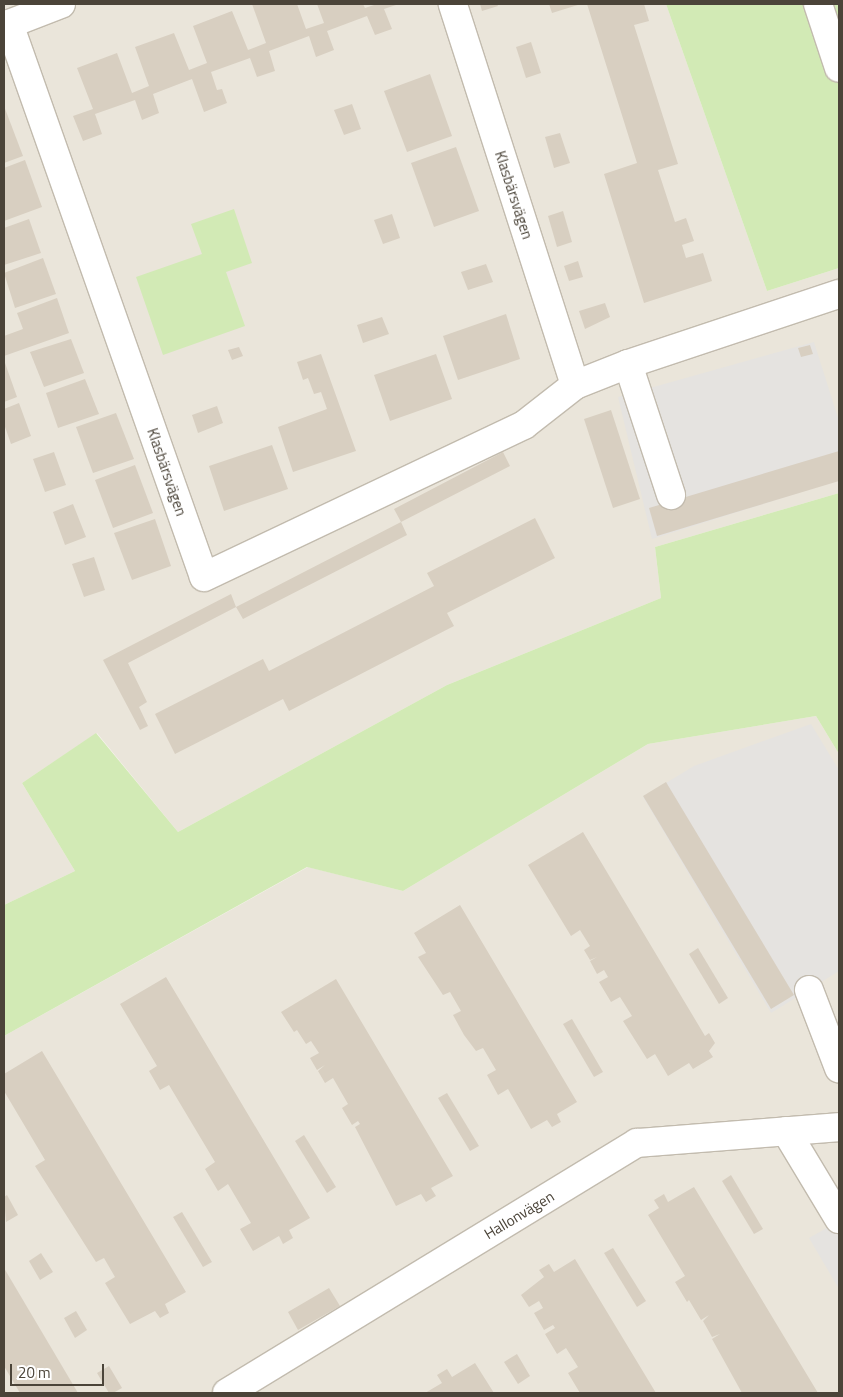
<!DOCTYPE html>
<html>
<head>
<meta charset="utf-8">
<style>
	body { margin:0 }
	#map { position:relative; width:843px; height:1397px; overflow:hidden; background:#f6f3ec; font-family:"Titillium Web",sans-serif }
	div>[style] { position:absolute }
	.residential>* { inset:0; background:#eae5da }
	.green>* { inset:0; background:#d2eab5 }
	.parking>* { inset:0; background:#e5e3e0 }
	.building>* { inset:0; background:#d8cfc1 }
	.roads { filter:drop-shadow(1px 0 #c2bbae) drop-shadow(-1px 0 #c2bbae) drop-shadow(0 1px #c2bbae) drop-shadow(0 -1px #c2bbae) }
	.minor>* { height:28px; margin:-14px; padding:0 14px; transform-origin:14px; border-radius:14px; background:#fff }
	span { translate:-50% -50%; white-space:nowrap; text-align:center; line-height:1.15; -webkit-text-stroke:4.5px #fff; paint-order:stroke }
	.street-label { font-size:15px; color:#4b4439 }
	.frame { position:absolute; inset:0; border:5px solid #4b4439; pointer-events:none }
	.scale { position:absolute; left:10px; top:1364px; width:94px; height:22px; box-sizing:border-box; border:2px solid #4b4439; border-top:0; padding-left:6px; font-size:15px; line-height:18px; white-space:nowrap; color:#4b4439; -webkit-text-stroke:4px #fff; paint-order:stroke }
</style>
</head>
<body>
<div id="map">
	<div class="residential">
		<div style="clip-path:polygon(4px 4px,666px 4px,767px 291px,839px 268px,839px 493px,655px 547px,661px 598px,447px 685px,178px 832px,97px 733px,22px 783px,75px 871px,4px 905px)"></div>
		<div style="clip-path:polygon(816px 716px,839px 754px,839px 1393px,4px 1393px,4px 1036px,308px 867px,403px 891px,648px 744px)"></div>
	</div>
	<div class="green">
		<div style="clip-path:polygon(666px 4px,839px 4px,839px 268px,767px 291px)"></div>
		<div style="clip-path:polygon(234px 209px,252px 263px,226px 272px,245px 326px,163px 355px,136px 277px,202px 254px,191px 224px)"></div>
		<div style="clip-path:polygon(839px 493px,839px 754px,816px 716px,648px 744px,403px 891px,307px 867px,4px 1036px,4px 905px,75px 871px,22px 783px,96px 733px,178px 832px,447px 685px,661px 598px,655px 547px)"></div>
	</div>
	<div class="parking">
		<div style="clip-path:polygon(814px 342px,839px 421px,839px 480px,652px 539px,618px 397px)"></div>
		<div style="clip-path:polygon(811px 724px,839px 770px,839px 971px,771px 1013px,643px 797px,694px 766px)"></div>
		<div style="clip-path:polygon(839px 1221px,839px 1289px,809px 1238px)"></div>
	</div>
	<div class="building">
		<div style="clip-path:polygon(252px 4px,297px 4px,306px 29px,324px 23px,317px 4px,363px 4px,365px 8px,377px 4px,399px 4px,384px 9px,392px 29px,375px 35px,367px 16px,327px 31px,334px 50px,316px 57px,309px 36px,269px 51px,275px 71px,257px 77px,250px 58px,211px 72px,217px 90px,222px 89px,227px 103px,204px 112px,192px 79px,153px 94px,159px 113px,142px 120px,135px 100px,95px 114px,102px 134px,83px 141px,73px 116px,93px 109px,77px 68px,117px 53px,132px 93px,149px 86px,135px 47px,174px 33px,189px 70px,207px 63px,193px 26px,232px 11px,248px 50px,266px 43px)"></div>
		<div style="clip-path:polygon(480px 4px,497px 4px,498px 6px,482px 11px)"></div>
		<div style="clip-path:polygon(549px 4px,581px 4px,552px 13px)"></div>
		<div style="clip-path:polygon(587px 4px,644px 4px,649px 21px,634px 25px,678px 164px,658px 170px,675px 222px,686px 218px,694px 241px,682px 245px,686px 258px,703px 253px,712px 281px,644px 303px,604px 174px,637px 163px)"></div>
		<div style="clip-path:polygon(531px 42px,541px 73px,526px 78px,516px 47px)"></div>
		<div style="clip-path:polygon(430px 74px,452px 136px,407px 152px,384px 91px)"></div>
		<div style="clip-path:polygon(352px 104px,361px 129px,344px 135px,334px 110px)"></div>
		<div style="clip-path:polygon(4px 106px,23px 156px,4px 163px)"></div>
		<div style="clip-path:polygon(560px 133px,570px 163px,554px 168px,545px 137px)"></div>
		<div style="clip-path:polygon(456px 147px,479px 211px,434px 227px,411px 163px)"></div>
		<div style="clip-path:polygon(25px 160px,42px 207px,4px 221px,4px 168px)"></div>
		<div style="clip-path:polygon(563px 211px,572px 242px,557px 247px,548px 216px)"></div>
		<div style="clip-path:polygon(392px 214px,400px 238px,383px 244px,374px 220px)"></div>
		<div style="clip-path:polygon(29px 219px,41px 253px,4px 265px,4px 228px)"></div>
		<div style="clip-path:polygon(43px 258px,56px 294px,15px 308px,4px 273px)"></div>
		<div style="clip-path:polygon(578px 261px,583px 277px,569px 281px,564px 266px)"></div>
		<div style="clip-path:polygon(486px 264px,493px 282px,468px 290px,461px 272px)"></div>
		<div style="clip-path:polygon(57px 298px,69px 333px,4px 356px,4px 336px,23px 329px,17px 313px)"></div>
		<div style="clip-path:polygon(605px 303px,610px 317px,585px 329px,579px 311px)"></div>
		<div style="clip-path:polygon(506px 314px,520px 359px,458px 380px,443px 336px)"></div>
		<div style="clip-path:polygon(382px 317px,389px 334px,363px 343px,357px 325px)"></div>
		<div style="clip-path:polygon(71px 339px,84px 373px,44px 387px,30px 352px)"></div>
		<div style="clip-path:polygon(810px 345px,813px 354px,801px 357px,798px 348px)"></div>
		<div style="clip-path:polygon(239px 347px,243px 356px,232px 360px,228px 350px)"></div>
		<div style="clip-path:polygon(321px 354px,356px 451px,293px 472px,278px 427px,327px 409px,321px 392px,314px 394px,308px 378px,303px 380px,297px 362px)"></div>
		<div style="clip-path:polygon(436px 354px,452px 399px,390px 421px,374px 375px)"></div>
		<div style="clip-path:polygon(4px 360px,17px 397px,4px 402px)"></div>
		<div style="clip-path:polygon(85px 379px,99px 414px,58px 428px,46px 393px)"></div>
		<div style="clip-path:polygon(19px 403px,31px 436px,11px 444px,4px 424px,4px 409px)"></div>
		<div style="clip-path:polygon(217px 406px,223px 423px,198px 433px,192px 415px)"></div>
		<div style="clip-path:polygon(611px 410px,640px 499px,613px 508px,584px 419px)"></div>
		<div style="clip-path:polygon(116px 413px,134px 459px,93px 473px,76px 427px)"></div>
		<div style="clip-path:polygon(272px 445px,288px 489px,224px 511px,209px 466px)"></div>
		<div style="clip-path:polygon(839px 451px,839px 481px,657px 536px,649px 508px)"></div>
		<div style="clip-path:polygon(54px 452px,66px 485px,45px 492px,33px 459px)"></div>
		<div style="clip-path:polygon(503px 452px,510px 466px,401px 522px,407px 535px,243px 619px,236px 607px,401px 522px,394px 509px)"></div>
		<div style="clip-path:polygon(135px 465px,153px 513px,113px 528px,95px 480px)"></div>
		<div style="clip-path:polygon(73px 504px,86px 537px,65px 545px,53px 512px)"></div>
		<div style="clip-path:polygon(535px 518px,555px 558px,447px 613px,454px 626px,289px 711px,283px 699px,175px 754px,155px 714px,263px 659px,269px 671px,434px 586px,427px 573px)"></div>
		<div style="clip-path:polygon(155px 519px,171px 566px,132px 580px,114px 533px)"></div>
		<div style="clip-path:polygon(94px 557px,105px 590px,84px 597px,72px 564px)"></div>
		<div style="clip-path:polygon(231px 594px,236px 607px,128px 663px,147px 702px,139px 707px,148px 726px,140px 730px,103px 660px)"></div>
		<div style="clip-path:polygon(666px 782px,794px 995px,771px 1009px,643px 796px)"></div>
		<div style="clip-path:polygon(583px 832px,705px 1036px,709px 1033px,715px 1043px,709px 1051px,713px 1057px,693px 1069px,689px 1063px,668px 1076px,655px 1054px,647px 1059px,623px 1021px,632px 1016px,620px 997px,611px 1002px,599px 982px,608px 977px,604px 970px,597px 974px,590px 961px,597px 957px,590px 960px,584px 950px,590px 946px,580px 930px,571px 936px,528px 865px)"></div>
		<div style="clip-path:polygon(460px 905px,577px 1102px,557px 1114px,561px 1122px,552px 1127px,547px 1120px,531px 1129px,508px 1089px,498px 1095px,487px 1075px,496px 1070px,483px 1048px,476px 1051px,464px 1035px,453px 1015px,461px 1011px,450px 992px,443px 995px,418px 957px,426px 953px,414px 933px)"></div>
		<div style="clip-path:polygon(698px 948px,728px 998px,719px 1004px,689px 954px)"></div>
		<div style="clip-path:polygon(166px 977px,310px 1218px,289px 1230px,293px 1238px,283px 1244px,279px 1236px,253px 1251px,240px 1229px,251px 1223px,228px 1184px,218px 1191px,205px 1169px,215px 1162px,169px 1085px,160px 1090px,149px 1071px,157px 1066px,120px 1004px)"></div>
		<div style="clip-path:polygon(336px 979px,453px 1176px,431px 1188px,436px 1196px,426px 1202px,421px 1194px,396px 1206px,355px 1127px,360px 1124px,358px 1121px,352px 1125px,342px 1108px,348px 1104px,333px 1078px,325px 1083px,318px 1071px,325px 1065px,317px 1070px,310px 1058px,319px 1053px,311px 1041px,306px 1044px,297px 1030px,294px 1032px,281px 1012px)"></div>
		<div style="clip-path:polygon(572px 1019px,603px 1072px,594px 1077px,563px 1024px)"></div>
		<div style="clip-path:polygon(42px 1051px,186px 1292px,165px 1304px,169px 1313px,160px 1318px,155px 1311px,130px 1324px,105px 1283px,115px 1277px,104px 1258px,96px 1262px,35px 1166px,45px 1160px,4px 1091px,4px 1074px)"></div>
		<div style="clip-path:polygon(447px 1093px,479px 1146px,470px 1151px,438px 1098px)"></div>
		<div style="clip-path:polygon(304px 1135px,336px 1187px,327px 1193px,295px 1141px)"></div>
		<div style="clip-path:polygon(731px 1175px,763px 1229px,754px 1234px,722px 1181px)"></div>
		<div style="clip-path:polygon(694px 1187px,818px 1393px,742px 1393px,712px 1339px,720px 1334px,712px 1337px,703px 1321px,709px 1315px,701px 1320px,689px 1300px,687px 1302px,675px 1282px,685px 1276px,648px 1215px,659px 1208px,654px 1200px,664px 1194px,668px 1202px)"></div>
		<div style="clip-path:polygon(7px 1195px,18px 1215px,6px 1222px,4px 1197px)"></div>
		<div style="clip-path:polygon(182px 1212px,212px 1262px,203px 1267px,173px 1217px)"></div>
		<div style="clip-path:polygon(613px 1248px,646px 1301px,637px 1307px,604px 1253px)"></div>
		<div style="clip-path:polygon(41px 1253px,53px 1272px,40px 1280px,29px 1261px)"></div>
		<div style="clip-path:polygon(575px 1259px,656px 1393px,580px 1393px,568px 1373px,578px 1367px,566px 1348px,557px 1354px,545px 1334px,555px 1328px,553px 1325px,544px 1330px,534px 1313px,543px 1308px,539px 1301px,529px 1307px,521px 1295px,544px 1277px,539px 1270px,549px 1264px,554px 1272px)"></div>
		<div style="clip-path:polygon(4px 1268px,78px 1393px,20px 1393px,4px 1366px)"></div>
		<div style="clip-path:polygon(329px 1288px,340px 1306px,298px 1330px,288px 1312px)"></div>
		<div style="clip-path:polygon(76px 1311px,87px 1330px,75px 1338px,64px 1318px)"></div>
		<div style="clip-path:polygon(517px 1354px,530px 1376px,518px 1384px,504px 1362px)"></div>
		<div style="clip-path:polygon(475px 1363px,494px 1393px,425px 1393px,442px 1383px,437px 1375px,447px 1369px,452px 1377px)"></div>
		<div style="clip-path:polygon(109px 1366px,122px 1388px,113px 1393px,109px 1393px,97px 1373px)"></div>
	</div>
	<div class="roads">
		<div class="minor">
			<div style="left:61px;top:4px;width:56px;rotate:159deg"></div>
			<div style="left:9px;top:24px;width:586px;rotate:70.58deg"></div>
			<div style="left:204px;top:577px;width:354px;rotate:-25.4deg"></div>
			<div style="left:524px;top:425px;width:65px;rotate:-38.1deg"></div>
			<div style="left:575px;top:385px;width:400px;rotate:-107.8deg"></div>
			<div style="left:818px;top:4px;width:67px;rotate:71.8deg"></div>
			<div style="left:628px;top:364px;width:138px;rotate:71.8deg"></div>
			<div style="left:575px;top:385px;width:57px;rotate:-21.6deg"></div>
			<div style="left:628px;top:364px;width:222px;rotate:-18.4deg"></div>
			<div style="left:809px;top:990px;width:84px;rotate:69deg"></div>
			<div style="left:786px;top:1131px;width:103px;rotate:58.9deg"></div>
			<div style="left:227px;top:1393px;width:480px;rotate:-31.4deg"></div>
			<div style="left:637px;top:1143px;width:203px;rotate:-4.5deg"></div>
		</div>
	</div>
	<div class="street-label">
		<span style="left:514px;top:195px;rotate:72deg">Klasbärsvägen</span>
		<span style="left:167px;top:472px;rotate:71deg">Klasbärsvägen</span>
		<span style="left:519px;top:1215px;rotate:-31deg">Hallonvägen</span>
	</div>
	<div class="frame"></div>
	<div class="scale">20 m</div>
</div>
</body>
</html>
